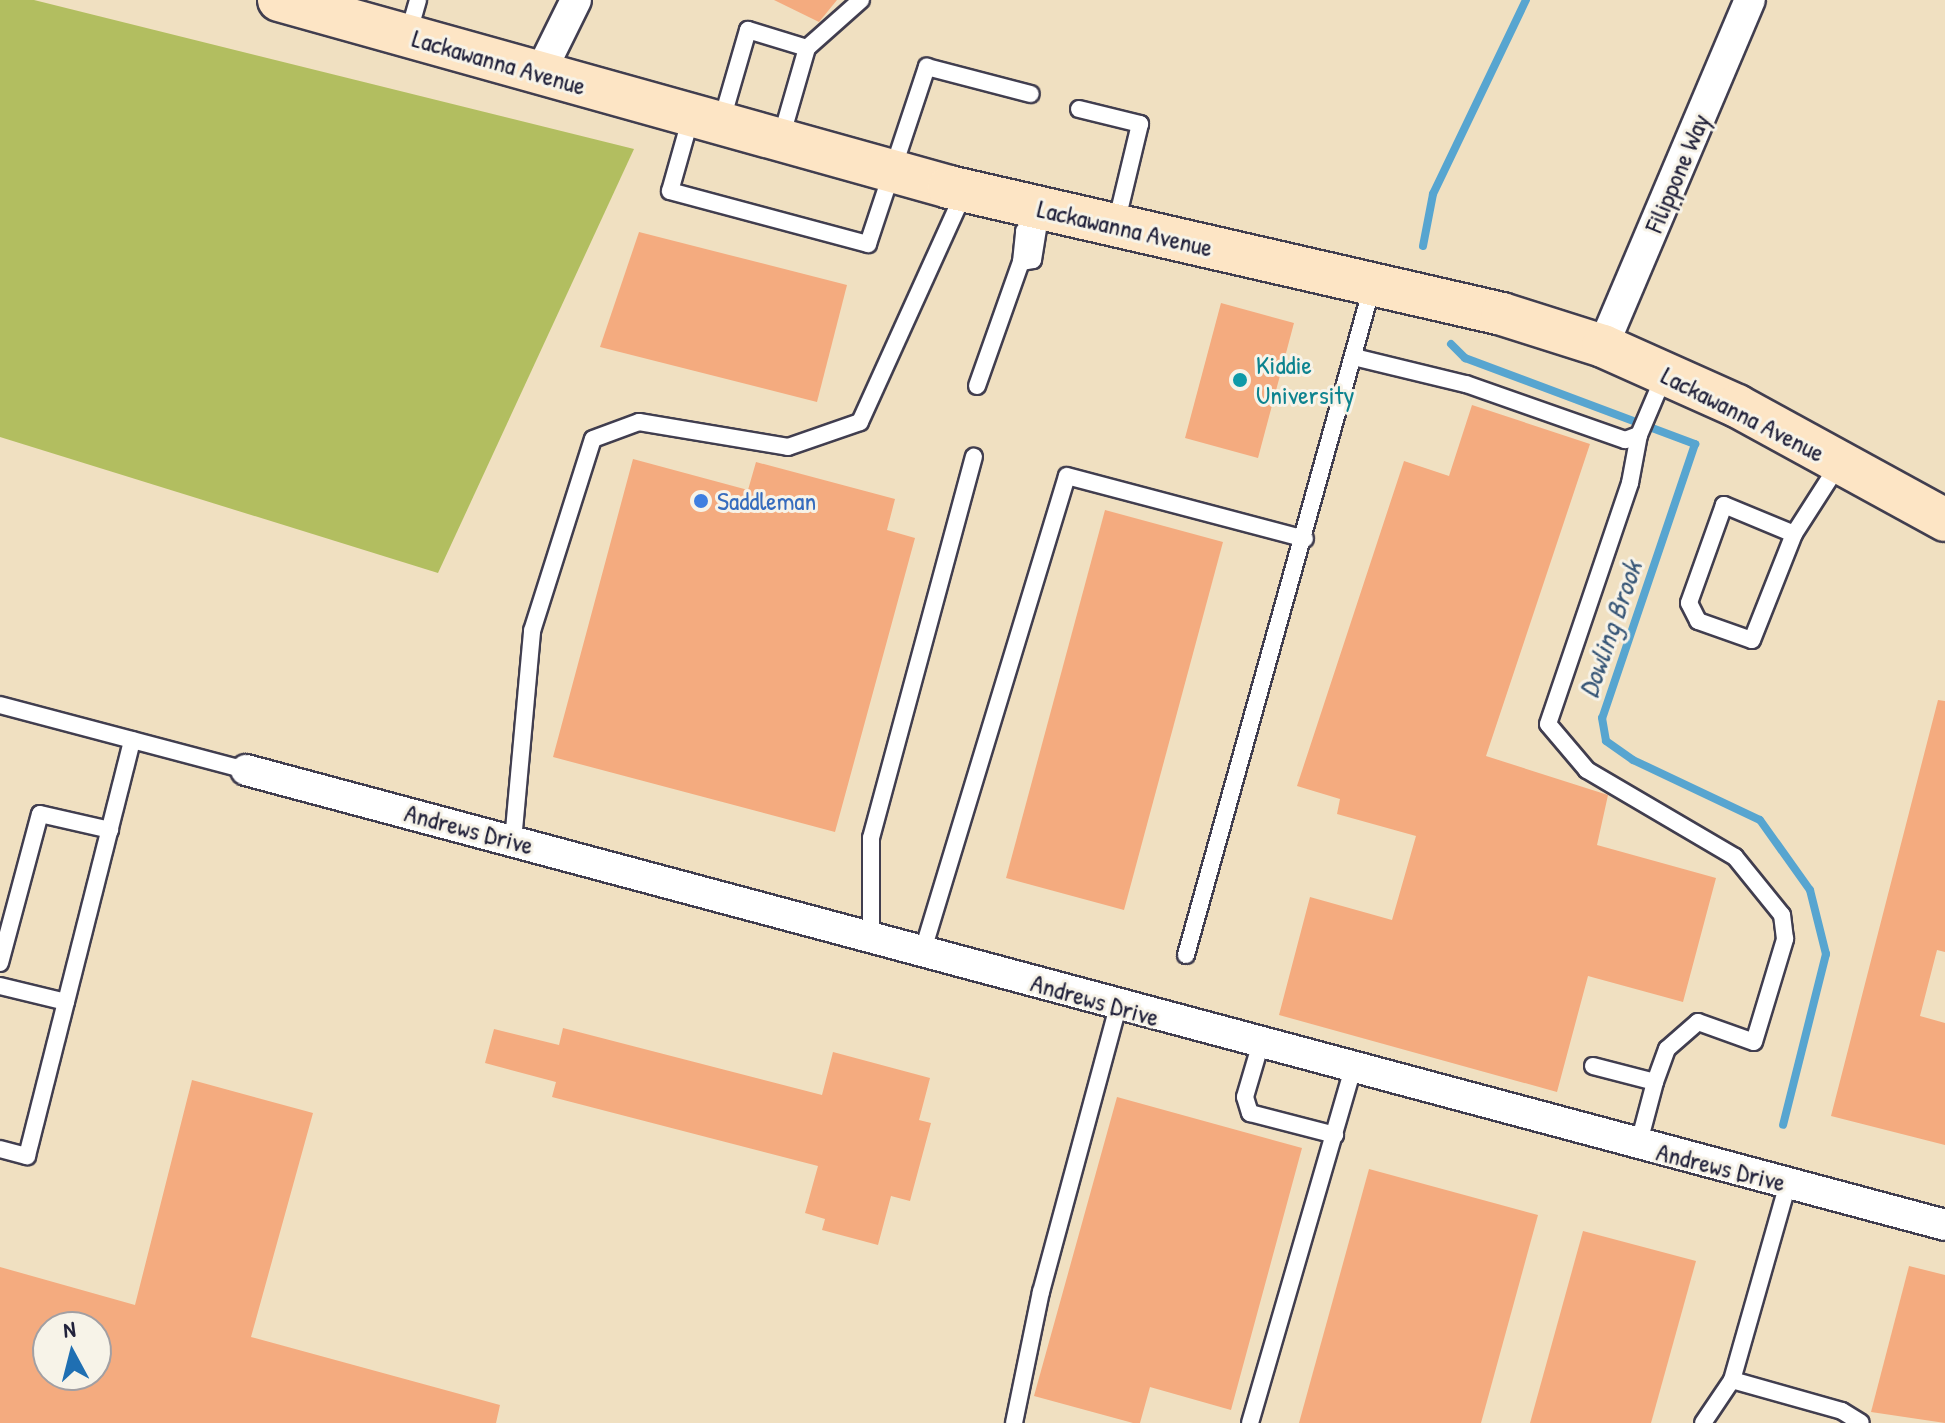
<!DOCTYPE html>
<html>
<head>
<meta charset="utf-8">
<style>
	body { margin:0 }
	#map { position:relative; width:1945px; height:1423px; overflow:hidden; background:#f0e0c1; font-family:"Patrick Hand",sans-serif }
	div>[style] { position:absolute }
	.green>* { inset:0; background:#b2be60 }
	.stream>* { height:8px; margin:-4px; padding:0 4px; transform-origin:4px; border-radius:4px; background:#57a5d0 }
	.building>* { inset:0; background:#f4ab7f }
	.roads { filter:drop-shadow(2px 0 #413e4f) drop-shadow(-2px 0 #413e4f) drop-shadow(0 2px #413e4f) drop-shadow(0 -2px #413e4f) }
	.lane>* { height:16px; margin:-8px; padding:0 8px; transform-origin:8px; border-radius:8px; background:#fff }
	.street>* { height:30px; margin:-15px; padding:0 15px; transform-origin:15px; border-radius:15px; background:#fff }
	.secondary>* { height:42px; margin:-21px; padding:0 21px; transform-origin:21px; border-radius:21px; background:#fde5c5 }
	.dots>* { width:22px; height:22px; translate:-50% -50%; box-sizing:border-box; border:4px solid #f7f3e8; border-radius:50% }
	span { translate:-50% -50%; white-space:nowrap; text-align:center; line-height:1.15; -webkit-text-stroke:6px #f7f3e8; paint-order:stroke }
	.street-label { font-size:26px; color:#22223b }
	.culture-label { font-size:26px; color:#0d838f }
	.left { translate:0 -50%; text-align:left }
	.shop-label { font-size:26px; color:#366cbe }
	.water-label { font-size:28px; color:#375677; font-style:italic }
	.north { position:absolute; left:32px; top:1311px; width:80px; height:80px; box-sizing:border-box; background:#f7f3e8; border:2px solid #a29fa3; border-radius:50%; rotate:353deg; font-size:22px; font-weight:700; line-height:32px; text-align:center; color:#22223b }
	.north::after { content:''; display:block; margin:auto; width:28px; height:36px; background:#1f6fb2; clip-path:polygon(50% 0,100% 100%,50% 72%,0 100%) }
</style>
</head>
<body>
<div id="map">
	<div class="green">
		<div style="clip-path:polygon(0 0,34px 0,634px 149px,438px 573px,0 437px)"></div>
	</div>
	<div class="stream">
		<div style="left:1423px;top:246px;width:53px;rotate:-79.1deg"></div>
		<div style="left:1433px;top:194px;width:215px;rotate:-64.4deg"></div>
		<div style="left:1451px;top:344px;width:20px;rotate:45deg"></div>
		<div style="left:1465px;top:358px;width:246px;rotate:20.5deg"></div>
		<div style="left:1695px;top:444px;width:289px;rotate:108.7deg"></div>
		<div style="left:1602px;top:718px;width:23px;rotate:80deg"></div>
		<div style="left:1606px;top:741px;width:33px;rotate:35deg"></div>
		<div style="left:1633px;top:760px;width:140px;rotate:25.3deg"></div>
		<div style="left:1760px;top:820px;width:86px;rotate:54.5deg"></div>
		<div style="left:1810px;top:890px;width:66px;rotate:76deg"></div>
		<div style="left:1826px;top:954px;width:176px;rotate:104.1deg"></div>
	</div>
	<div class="building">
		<div style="clip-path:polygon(774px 0,837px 0,819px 22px)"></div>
		<div style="clip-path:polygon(639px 232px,847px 285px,817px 402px,600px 347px)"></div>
		<div style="clip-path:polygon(1221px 303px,1294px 323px,1258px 458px,1185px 438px)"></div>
		<div style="clip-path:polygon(1472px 405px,1590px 444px,1486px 756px,1608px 795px,1597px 845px,1716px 878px,1683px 1002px,1588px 976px,1557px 1092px,1279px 1015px,1310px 897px,1392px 920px,1416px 836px,1337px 814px,1340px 799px,1297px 786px,1404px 461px,1449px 476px)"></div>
		<div style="clip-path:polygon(633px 459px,748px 490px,756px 462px,895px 499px,887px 530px,915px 538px,835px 832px,553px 757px)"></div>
		<div style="clip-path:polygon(1105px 510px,1223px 542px,1124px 910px,1006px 878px)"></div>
		<div style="clip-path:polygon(1938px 700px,1945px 701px,1945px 952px,1937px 950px,1920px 1016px,1945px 1023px,1945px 1145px,1831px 1116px)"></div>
		<div style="clip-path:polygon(563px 1028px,822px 1095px,833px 1052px,930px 1078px,919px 1120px,931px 1123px,910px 1201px,891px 1196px,878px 1245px,822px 1230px,825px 1219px,805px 1213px,818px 1166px,552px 1097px,556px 1082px,485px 1063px,494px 1029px,559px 1045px)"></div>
		<div style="clip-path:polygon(evenodd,192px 1080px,313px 1113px,251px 1337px,500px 1405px,496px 1423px,0 1423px,0 1267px,135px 1305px,192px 1080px,48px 1327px,96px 1327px,96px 1375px,48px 1375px,48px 1327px)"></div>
		<div style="clip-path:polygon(1117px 1097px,1302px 1148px,1231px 1410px,1150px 1387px,1140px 1423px,1133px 1423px,1034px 1396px)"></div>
		<div style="clip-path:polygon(1369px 1169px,1538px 1215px,1481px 1423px,1299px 1423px)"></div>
		<div style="clip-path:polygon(1583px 1231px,1696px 1261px,1651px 1423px,1530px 1423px)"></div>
		<div style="clip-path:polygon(1909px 1266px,1945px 1275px,1945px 1423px,1871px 1412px)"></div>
	</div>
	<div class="roads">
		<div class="lane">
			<div style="left:408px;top:35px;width:36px;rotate:-74deg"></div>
			<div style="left:1079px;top:109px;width:63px;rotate:13.8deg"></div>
			<div style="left:1140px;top:124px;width:103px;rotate:103.5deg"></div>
			<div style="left:691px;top:117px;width:77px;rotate:105.8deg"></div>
			<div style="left:670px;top:191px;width:205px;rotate:15deg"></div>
			<div style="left:868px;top:244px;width:187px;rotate:-71.6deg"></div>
			<div style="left:927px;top:67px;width:107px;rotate:14.6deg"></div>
			<div style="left:721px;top:123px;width:97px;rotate:-73.8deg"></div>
			<div style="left:748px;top:30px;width:62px;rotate:17deg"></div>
			<div style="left:781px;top:138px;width:94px;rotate:-73.9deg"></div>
			<div style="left:807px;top:48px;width:72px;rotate:-41.6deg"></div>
			<div style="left:1021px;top:262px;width:12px;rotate:-9deg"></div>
			<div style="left:1033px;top:260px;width:44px;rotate:-80.8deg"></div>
			<div style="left:1354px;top:357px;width:115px;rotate:13.6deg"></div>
			<div style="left:1466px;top:384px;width:169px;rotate:19.4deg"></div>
			<div style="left:1625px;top:440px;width:15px;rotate:-20deg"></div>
			<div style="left:1639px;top:435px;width:64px;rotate:-67deg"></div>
			<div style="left:977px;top:386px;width:132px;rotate:-70.5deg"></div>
			<div style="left:1021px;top:262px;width:31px;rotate:-84deg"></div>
			<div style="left:1024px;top:231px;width:13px;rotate:-18deg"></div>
			<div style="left:1794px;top:534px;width:76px;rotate:-157.5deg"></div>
			<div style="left:1724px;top:505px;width:104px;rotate:109.7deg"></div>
			<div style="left:1689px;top:603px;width:20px;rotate:63deg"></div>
			<div style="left:1698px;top:621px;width:57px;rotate:19.4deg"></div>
			<div style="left:1752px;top:640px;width:114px;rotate:-68.4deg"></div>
			<div style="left:1794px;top:534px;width:83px;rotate:-57.3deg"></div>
			<div style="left:0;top:705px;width:254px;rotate:14.8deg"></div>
			<div style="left:513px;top:841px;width:211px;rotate:-84.8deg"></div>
			<div style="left:532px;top:631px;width:201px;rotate:-72.4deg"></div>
			<div style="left:593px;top:439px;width:49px;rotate:-20.3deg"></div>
			<div style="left:639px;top:422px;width:151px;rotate:9.5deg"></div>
			<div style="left:788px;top:447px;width:76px;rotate:-19.1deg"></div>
			<div style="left:860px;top:422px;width:254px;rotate:-65.6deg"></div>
			<div style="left:871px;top:936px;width:98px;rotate:-90deg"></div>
			<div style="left:871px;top:838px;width:395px;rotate:-74.9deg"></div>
			<div style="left:923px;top:950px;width:495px;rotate:-73.1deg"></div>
			<div style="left:1067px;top:476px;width:246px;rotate:14.8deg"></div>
			<div style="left:1186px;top:955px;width:693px;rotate:-74.44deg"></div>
			<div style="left:0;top:963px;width:154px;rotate:-75deg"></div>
			<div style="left:40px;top:814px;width:72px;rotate:12.9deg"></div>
			<div style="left:0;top:986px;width:68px;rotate:13.6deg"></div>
			<div style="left:1260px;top:1046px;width:53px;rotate:106.4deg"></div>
			<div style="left:1245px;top:1097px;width:17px;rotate:73deg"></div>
			<div style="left:1250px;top:1113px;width:88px;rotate:14.5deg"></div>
			<div style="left:1593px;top:1066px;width:64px;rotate:14.5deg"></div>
			<div style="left:1655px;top:1082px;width:35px;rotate:-70deg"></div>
			<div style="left:1667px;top:1049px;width:41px;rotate:-41.1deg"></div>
			<div style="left:1698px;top:1022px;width:59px;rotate:19.7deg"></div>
			<div style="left:1754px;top:1042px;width:108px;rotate:-73.2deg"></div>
			<div style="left:1785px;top:939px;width:24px;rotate:-97deg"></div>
			<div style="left:1782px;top:915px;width:75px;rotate:-129deg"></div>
			<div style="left:1735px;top:857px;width:172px;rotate:-149.6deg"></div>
			<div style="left:1587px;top:770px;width:60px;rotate:-130.3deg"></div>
			<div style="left:1548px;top:724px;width:255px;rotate:-71.2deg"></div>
			<div style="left:1630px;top:483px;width:49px;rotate:-79.4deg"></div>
			<div style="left:1638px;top:1146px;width:66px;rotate:-75.1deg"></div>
			<div style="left:0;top:1149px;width:28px;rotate:15deg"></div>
			<div style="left:27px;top:1156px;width:429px;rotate:-75.8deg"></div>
			<div style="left:1732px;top:1380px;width:114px;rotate:15.7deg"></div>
			<div style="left:1842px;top:1411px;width:22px;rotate:32deg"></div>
			<div style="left:1014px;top:1423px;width:134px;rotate:-78.4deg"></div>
			<div style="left:1041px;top:1292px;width:295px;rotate:-74.9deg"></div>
			<div style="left:1250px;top:1423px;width:366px;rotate:-73.8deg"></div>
			<div style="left:1703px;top:1423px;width:52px;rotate:-56deg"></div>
			<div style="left:1732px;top:1380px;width:204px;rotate:-74.1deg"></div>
		</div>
		<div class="street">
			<div style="left:540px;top:73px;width:81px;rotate:-63.7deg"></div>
			<div style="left:1603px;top:346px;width:376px;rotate:-67deg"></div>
			<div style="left:246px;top:770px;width:1759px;rotate:14.99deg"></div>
		</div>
		<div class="secondary">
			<div style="left:279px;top:0;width:696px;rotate:15.59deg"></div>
			<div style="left:949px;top:187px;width:567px;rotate:12.93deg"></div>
			<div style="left:1502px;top:314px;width:106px;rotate:17.6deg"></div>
			<div style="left:1603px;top:346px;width:147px;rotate:24.1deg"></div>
			<div style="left:1737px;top:406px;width:237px;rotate:28.7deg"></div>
		</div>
	</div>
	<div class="dots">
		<div style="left:1240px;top:380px;background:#0f9aa8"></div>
		<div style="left:701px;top:501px;background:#3f7fe0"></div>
	</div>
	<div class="street-label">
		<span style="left:499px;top:62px;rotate:16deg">Lackawanna Avenue</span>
		<span style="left:1677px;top:173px;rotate:-67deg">Filippone Way</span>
		<span style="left:1125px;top:228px;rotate:13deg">Lackawanna Avenue</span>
		<span style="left:1743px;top:414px;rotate:27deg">Lackawanna Avenue</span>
		<span style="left:469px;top:829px;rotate:15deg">Andrews Drive</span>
		<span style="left:1095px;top:1000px;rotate:16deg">Andrews Drive</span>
		<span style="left:1721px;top:1167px;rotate:14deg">Andrews Drive</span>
	</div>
	<div class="culture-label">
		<span class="left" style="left:1256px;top:380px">Kiddie<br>University</span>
	</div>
	<div class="shop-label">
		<span class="left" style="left:717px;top:501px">Saddleman</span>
	</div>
	<div class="water-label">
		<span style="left:1610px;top:629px;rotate:-71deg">Dowling Brook</span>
	</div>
	<div class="north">N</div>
</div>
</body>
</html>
